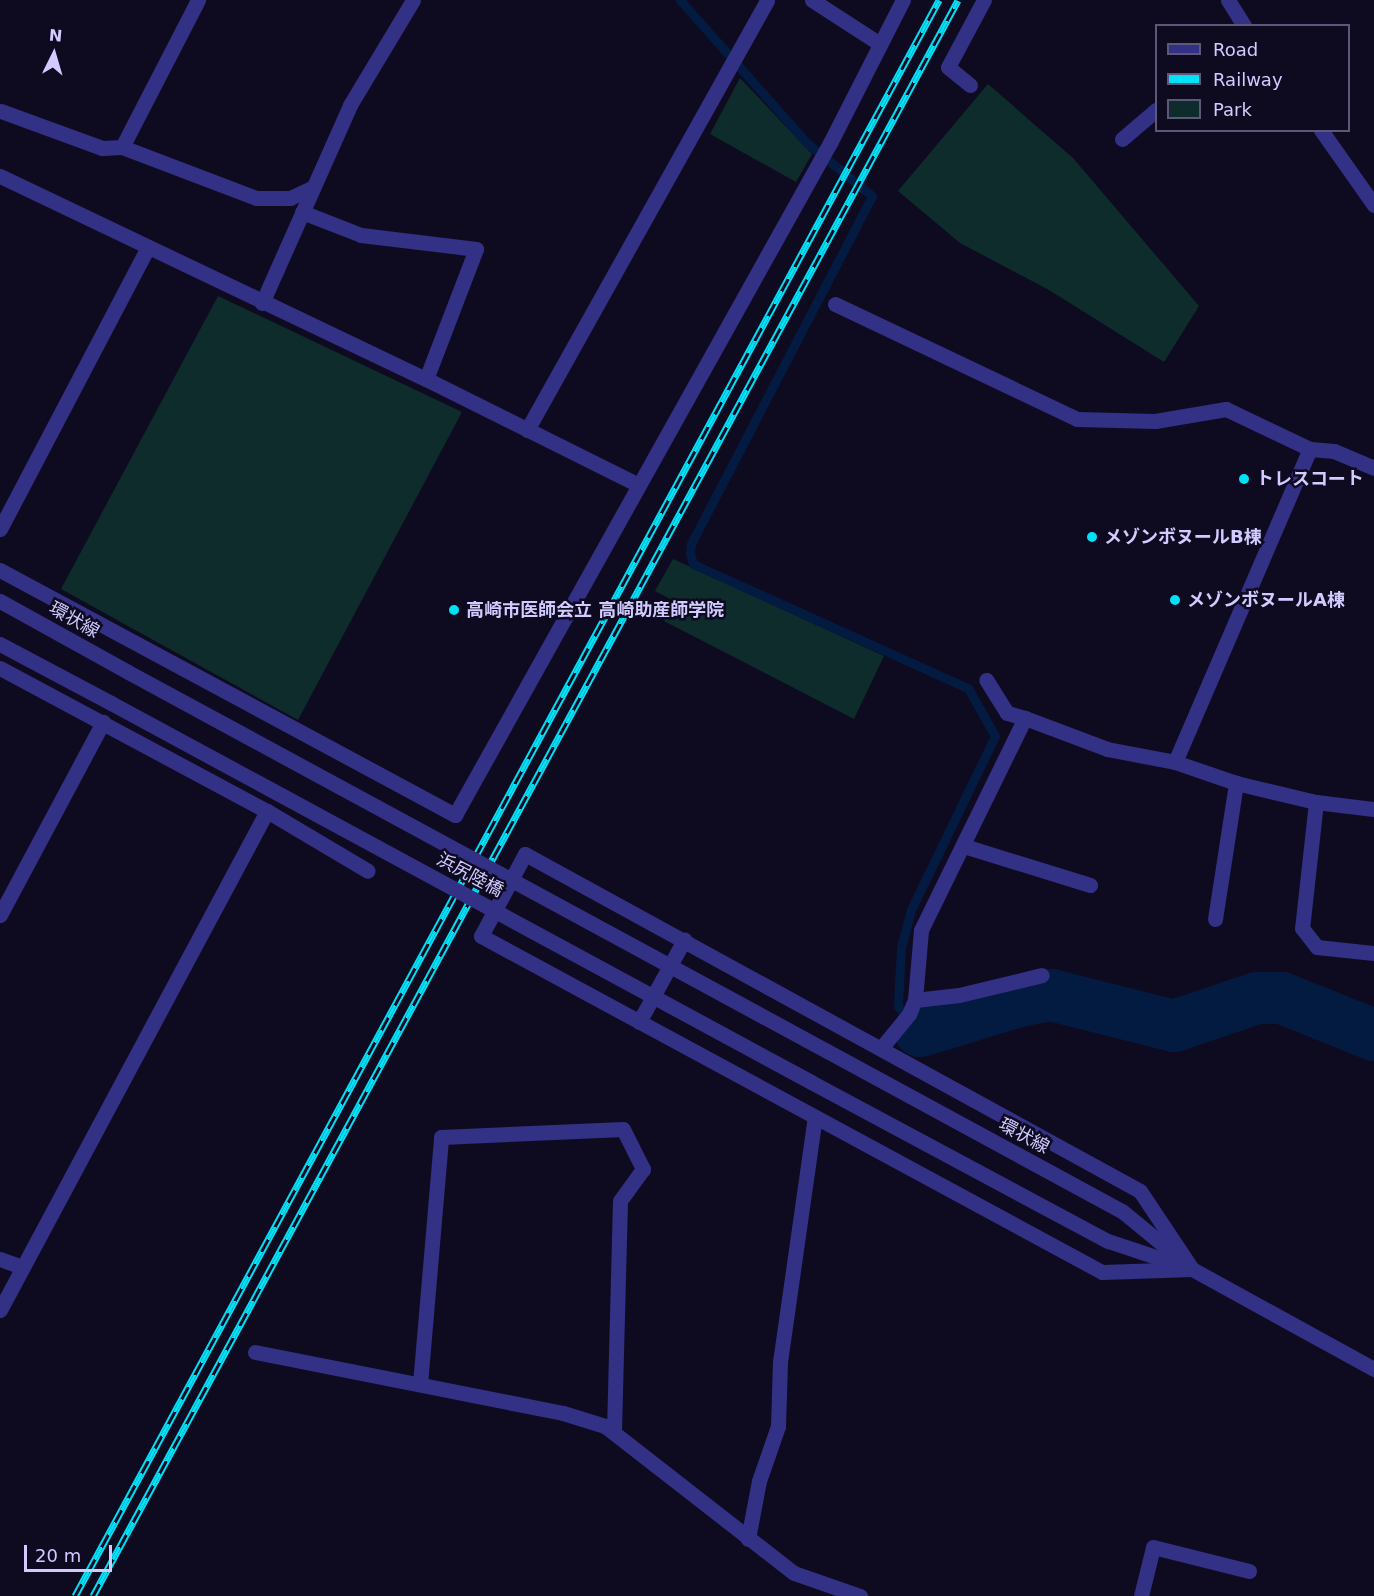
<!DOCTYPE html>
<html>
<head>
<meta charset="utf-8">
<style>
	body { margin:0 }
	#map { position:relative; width:1374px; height:1596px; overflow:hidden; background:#0e0b21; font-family:"DejaVu Sans","Noto Sans JP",sans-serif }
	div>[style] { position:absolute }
	.green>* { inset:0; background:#0d2c2b }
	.stream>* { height:9px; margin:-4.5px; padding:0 4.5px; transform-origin:4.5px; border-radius:4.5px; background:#041b41 }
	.river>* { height:52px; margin:-26px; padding:0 26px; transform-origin:26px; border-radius:26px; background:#041b41 }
	.minor>* { height:15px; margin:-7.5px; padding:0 7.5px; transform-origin:7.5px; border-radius:7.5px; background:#333185 }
	.rail>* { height:7px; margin-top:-3.5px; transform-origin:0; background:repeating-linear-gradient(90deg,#0e0b21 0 14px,#00e0f6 0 28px); box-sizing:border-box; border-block:2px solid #00e0f6 }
	.minor-bridge>* { height:15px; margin:-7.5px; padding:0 7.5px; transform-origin:7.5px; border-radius:7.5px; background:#333185 }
	.dots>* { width:16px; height:16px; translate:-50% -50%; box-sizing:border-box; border:3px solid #0e0b21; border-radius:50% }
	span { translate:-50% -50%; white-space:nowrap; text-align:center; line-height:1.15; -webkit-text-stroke:5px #0e0b21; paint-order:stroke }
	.poi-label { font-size:18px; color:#d1cbff; font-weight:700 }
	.left { translate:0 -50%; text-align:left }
	.street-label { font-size:18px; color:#d1cbff }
	.legend { position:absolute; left:1155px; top:24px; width:195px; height:108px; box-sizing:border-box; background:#0e0b21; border:2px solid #5c587a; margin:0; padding:8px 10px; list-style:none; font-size:18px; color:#d1cbff }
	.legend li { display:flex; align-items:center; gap:12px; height:30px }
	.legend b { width:30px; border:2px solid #5c587a }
	.north { position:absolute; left:24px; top:24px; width:60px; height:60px; -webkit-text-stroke:4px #0e0b21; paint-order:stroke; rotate:5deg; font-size:16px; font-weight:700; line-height:24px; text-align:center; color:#d1cbff }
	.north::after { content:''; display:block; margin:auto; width:21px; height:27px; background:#d1cbff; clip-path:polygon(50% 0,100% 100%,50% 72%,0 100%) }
	.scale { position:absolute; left:24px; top:1545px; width:88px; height:27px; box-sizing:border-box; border:3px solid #d1cbff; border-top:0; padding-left:8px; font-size:18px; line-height:21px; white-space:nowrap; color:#d1cbff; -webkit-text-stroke:4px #0e0b21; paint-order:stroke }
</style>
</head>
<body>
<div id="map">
	<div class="green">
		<div style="clip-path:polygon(740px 78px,812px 154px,796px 182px,710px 134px)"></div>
		<div style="clip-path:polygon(988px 84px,1073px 158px,1199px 306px,1164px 362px,1049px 290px,960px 243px,898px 191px)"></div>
		<div style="clip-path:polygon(218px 296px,462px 412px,298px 720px,61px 589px)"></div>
		<div style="clip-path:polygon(673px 559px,884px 656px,854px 719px,664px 621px,674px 601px,655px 591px)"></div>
	</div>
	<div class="stream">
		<div style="left:680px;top:0;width:190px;rotate:48.4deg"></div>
		<div style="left:806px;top:142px;width:85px;rotate:39.3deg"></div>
		<div style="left:872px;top:196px;width:391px;rotate:117.5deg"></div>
		<div style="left:691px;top:543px;width:10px;rotate:96deg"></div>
		<div style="left:690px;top:553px;width:11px;rotate:75deg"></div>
		<div style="left:693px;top:564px;width:302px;rotate:24.3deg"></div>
		<div style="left:968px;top:688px;width:55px;rotate:60.6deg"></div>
		<div style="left:995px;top:736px;width:193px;rotate:115.8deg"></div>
		<div style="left:911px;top:910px;width:39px;rotate:105deg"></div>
		<div style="left:901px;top:948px;width:58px;rotate:93deg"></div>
		<div style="left:898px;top:1006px;width:33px;rotate:49deg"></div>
	</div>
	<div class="river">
		<div style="left:920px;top:1031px;width:103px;rotate:-16.9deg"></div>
		<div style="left:1019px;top:1001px;width:33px;rotate:-11deg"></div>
		<div style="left:1051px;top:995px;width:127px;rotate:14.1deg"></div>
		<div style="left:1174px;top:1026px;width:88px;rotate:-18.6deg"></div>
		<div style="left:1257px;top:998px;width:25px"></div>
		<div style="left:1282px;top:998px;width:99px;rotate:21.9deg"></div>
	</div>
	<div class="minor">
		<div style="left:198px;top:0;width:165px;rotate:117.3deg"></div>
		<div style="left:122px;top:147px;width:143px;rotate:20.8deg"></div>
		<div style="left:256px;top:198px;width:34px"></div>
		<div style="left:290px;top:198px;width:26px;rotate:-25deg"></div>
		<div style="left:812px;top:0;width:81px;rotate:32.9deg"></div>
		<div style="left:1228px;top:0;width:31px;rotate:58deg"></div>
		<div style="left:970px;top:85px;width:28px;rotate:-141deg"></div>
		<div style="left:948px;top:67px;width:76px;rotate:-61.8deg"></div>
		<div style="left:1px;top:111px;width:108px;rotate:20.1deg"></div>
		<div style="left:102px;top:148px;width:20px;rotate:-3deg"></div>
		<div style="left:1321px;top:130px;width:92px;rotate:54.8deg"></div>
		<div style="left:1122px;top:139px;width:45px;rotate:-40.5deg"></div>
		<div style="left:0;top:176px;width:472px;rotate:25.5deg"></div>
		<div style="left:426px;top:379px;width:236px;rotate:26.5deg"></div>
		<div style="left:302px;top:212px;width:63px;rotate:21.3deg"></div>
		<div style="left:361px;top:235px;width:116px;rotate:6.9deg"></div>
		<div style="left:476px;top:249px;width:139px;rotate:111deg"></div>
		<div style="left:262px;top:303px;width:217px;rotate:-66deg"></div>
		<div style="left:350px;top:105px;width:122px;rotate:-59deg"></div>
		<div style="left:835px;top:304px;width:268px;rotate:25.4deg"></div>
		<div style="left:1077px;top:419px;width:78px;rotate:1.5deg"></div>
		<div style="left:1155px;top:421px;width:72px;rotate:-9.6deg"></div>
		<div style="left:1226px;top:409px;width:93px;rotate:25.5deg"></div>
		<div style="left:1310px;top:449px;width:24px;rotate:5deg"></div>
		<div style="left:1334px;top:451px;width:43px;rotate:23deg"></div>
		<div style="left:527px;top:430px;width:492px;rotate:-60.8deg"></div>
		<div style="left:0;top:529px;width:318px;rotate:-62.3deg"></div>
		<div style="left:0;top:570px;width:517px;rotate:28.3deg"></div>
		<div style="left:455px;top:815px;width:770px;rotate:-60.84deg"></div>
		<div style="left:830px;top:143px;width:161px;rotate:-63deg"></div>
		<div style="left:0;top:601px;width:146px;rotate:29deg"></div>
		<div style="left:0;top:644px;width:126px;rotate:28deg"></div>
		<div style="left:0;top:668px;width:303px;rotate:28.2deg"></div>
		<div style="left:267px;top:811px;width:117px;rotate:30.7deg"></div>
		<div style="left:1025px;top:718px;width:88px;rotate:20.7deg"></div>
		<div style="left:1107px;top:749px;width:69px;rotate:10.8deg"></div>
		<div style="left:1175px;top:762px;width:65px;rotate:19deg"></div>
		<div style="left:1236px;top:783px;width:82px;rotate:13.4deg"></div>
		<div style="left:1316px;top:802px;width:58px;rotate:6.9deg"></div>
		<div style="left:1175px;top:762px;width:341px;rotate:-66.7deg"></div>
		<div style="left:1316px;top:802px;width:127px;rotate:96.3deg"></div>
		<div style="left:1302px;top:928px;width:24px;rotate:52deg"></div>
		<div style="left:1317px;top:947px;width:57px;rotate:6deg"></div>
		<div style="left:964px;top:846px;width:132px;rotate:17.2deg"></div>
		<div style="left:525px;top:854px;width:701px;rotate:28.72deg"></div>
		<div style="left:1140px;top:1191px;width:94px;rotate:56.3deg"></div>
		<div style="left:1192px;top:1269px;width:90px;rotate:178.1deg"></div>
		<div style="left:1102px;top:1272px;width:706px;rotate:-151.58deg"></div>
		<div style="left:481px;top:936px;width:93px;rotate:-61.8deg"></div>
		<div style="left:0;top:915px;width:219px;rotate:-61.9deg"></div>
		<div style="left:1215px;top:919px;width:138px;rotate:-81.2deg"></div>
		<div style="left:915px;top:1000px;width:44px;rotate:-6.5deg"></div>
		<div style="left:959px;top:995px;width:85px;rotate:-13.5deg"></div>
		<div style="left:639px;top:1022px;width:94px;rotate:-61.2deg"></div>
		<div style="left:882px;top:1047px;width:43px;rotate:-50.7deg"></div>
		<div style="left:909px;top:1014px;width:15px;rotate:-67deg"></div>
		<div style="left:915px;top:1000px;width:70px;rotate:-85.1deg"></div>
		<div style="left:921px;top:930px;width:236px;rotate:-63.9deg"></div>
		<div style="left:1025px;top:718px;width:19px;rotate:-164deg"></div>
		<div style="left:1007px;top:713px;width:39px;rotate:-122deg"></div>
		<div style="left:827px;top:1051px;width:336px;rotate:28.5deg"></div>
		<div style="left:1122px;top:1211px;width:74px;rotate:39.5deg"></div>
		<div style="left:811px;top:1082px;width:337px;rotate:28.2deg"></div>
		<div style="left:1108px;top:1241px;width:89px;rotate:18.4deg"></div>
		<div style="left:1192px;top:1269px;width:208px;rotate:28.8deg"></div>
		<div style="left:0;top:1259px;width:23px;rotate:20deg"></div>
		<div style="left:0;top:1310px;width:566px;rotate:-61.85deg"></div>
		<div style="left:255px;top:1352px;width:314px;rotate:11.2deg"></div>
		<div style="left:563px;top:1413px;width:44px;rotate:17.2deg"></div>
		<div style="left:605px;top:1426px;width:239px;rotate:37.9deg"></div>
		<div style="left:794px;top:1573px;width:70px;rotate:19.2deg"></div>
		<div style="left:420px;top:1384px;width:248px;rotate:-85.1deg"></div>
		<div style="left:441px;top:1137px;width:182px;rotate:-2.5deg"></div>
		<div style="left:623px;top:1129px;width:45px;rotate:63.4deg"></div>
		<div style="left:643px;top:1169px;width:39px;rotate:126deg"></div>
		<div style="left:620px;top:1201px;width:231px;rotate:91.5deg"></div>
		<div style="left:748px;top:1539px;width:59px;rotate:-79.3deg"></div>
		<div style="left:759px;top:1481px;width:58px;rotate:-70.9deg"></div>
		<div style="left:778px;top:1426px;width:64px;rotate:-88.2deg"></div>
		<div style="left:780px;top:1362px;width:247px;rotate:-81.9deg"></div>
		<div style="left:1141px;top:1596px;width:50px;rotate:-76.2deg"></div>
		<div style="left:1153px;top:1547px;width:99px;rotate:14deg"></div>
	</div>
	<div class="rail">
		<div style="left:75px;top:1596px;width:1815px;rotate:-61.57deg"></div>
		<div style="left:93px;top:1596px;width:1815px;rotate:-61.54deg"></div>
	</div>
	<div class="minor-bridge">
		<div style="left:128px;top:672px;width:795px;rotate:28.47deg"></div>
		<div style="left:111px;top:703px;width:796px;rotate:28.43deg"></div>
	</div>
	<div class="dots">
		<div style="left:1244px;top:479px;background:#00e0f6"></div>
		<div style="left:1092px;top:537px;background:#00e0f6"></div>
		<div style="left:1175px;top:600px;background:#00e0f6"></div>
		<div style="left:454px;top:610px;background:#00e0f6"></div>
	</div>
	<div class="poi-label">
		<span class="left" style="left:1256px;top:479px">トレスコート</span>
		<span class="left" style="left:1104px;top:537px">メゾンボヌールB棟</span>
		<span class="left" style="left:1187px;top:600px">メゾンボヌールA棟</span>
		<span class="left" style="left:466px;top:610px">高崎市医師会立 高崎助産師学院</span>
	</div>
	<div class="street-label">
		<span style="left:74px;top:620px;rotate:29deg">環状線</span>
		<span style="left:470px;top:875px;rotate:28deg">浜尻陸橋</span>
		<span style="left:1024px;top:1136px;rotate:28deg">環状線</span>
	</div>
	<ul class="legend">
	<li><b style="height:8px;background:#333185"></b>Road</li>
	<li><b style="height:8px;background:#00e0f6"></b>Railway</li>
	<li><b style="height:16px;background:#0d2c2b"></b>Park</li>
	</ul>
	<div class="north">N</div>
	<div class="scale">20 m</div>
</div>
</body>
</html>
